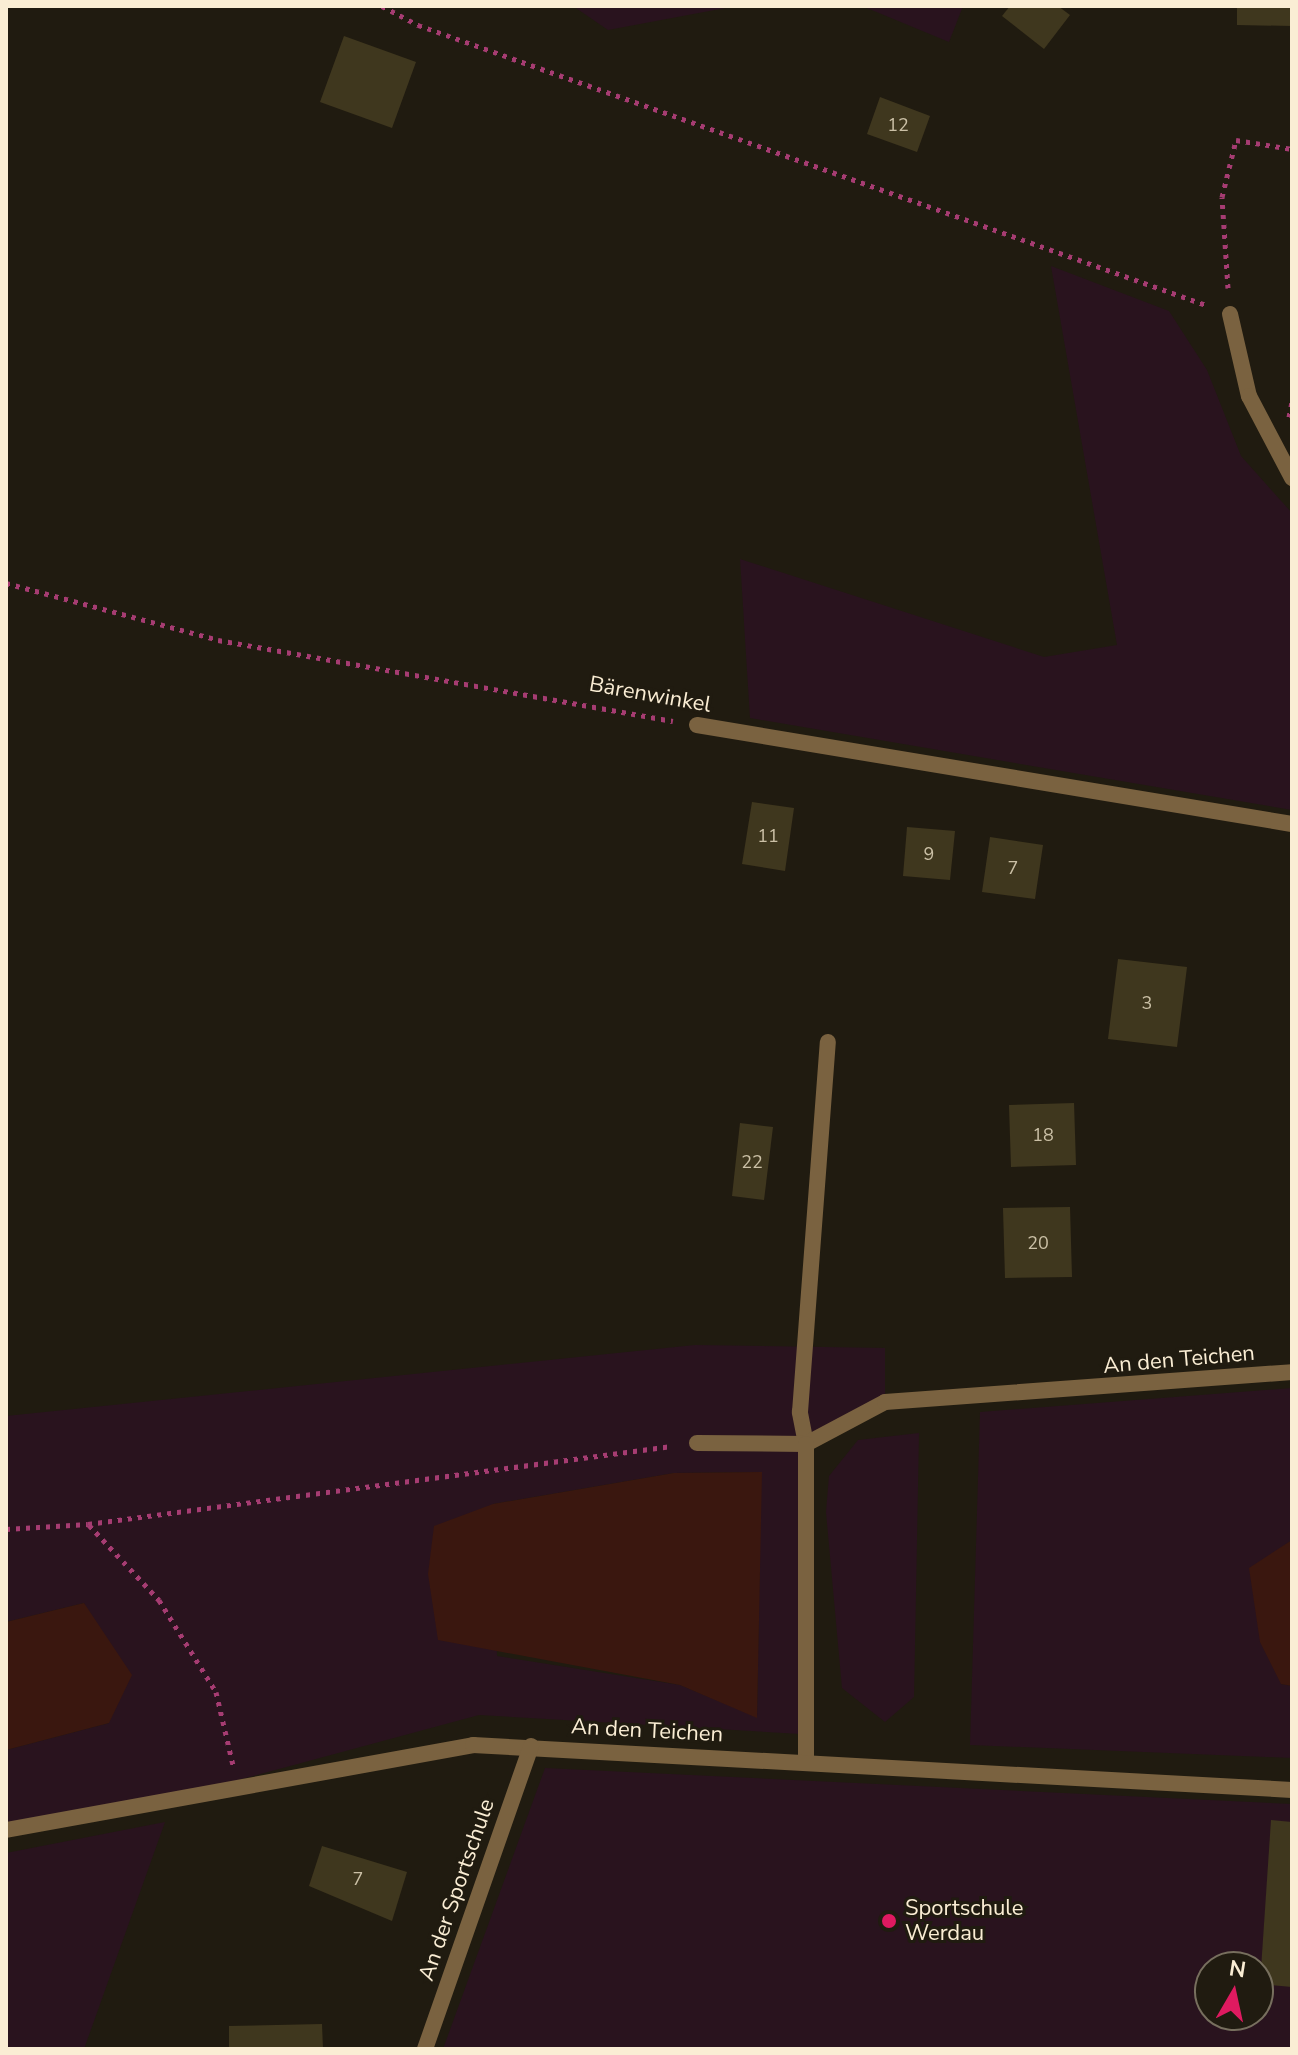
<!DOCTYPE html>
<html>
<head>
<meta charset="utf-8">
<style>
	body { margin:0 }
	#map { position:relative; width:1298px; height:2055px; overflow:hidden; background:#201b10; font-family:"Nunito Sans",sans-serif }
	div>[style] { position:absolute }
	.green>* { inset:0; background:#29131e }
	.water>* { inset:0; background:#3a170f }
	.building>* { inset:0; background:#3f371e }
	.path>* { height:5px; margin-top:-2.5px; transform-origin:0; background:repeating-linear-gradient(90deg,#a63c72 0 4px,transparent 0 10px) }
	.lane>* { height:16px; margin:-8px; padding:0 8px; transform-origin:8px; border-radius:8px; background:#7a6240 }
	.street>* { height:16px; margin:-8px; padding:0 8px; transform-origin:8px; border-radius:8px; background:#7a6240 }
	.dots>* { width:22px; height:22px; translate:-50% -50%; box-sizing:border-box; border:4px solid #201b10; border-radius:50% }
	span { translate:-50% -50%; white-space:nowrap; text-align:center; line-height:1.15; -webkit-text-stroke:6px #201b10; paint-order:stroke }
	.number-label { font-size:18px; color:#cbc0a6 }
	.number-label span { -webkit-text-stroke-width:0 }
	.street-label { font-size:22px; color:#faedd4 }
	.poi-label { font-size:22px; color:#faedd4 }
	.left { translate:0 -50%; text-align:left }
	.frame { position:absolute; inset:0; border:8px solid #faedd4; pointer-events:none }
	.north { position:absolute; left:1194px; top:1951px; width:80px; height:80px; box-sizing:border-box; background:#201b10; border:2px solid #776f5e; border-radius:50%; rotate:9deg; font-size:22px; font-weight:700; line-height:32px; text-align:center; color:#faedd4 }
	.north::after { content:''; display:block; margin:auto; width:28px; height:36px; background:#df1a60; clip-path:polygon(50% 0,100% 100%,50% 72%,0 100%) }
</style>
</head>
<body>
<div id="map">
	<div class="green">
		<div style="clip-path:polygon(573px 6px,736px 6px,608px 30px)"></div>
		<div style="clip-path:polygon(862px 6px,963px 6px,949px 42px)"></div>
		<div style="clip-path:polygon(1051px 266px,1169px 311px,1207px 370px,1241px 456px,1292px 513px,1292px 810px,750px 718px,740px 559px,1044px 657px,1117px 645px)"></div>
		<div style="clip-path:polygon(evenodd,695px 1345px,885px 1348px,885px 1402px,806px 1445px,800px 1734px,479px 1715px,175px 1797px,6px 1830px,6px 1750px,109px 1723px,84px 1603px,6px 1622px,6px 1416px,695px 1345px,761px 1472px,757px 1717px,680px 1685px,497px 1656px,493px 1504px,674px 1473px,761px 1472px)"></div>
		<div style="clip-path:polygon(1292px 1388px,1292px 1540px,1280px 1549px,1281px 1684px,1292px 1686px,1292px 1758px,970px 1745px,980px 1412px)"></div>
		<div style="clip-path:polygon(919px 1433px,914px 1697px,885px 1722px,842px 1688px,826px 1512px,829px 1476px,858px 1440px)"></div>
		<div style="clip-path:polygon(evenodd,545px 1768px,1292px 1804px,1292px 2049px,443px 2049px,545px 1768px,1210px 1967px,1258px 1967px,1258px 2015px,1210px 2015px,1210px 1967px)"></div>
		<div style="clip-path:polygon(165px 1822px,84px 2049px,6px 2049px,6px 1853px)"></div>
	</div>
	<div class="water">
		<div style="clip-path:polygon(762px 1472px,757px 1718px,680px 1685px,438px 1640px,428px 1574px,434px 1526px,493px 1504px,674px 1473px)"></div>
		<div style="clip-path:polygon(1292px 1540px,1292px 1686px,1281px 1684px,1260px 1642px,1249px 1568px)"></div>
		<div style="clip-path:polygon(84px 1603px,132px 1675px,109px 1723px,6px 1750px,6px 1622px)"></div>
	</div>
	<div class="building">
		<div style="clip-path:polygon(1010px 6px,1058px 6px,1070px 15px,1044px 49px,1002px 16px)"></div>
		<div style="clip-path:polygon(1237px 6px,1292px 6px,1292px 26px,1237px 25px)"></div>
		<div style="clip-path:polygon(344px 36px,416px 62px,392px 128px,320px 102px)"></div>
		<div style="clip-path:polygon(880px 97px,930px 116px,917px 152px,867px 134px)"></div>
		<div style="clip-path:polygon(752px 802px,794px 808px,785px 871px,742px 864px)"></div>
		<div style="clip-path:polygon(907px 827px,955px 831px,950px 880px,903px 876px)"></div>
		<div style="clip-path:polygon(990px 837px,1043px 845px,1035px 899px,982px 892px)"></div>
		<div style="clip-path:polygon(1118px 959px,1187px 967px,1177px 1047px,1108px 1039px)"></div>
		<div style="clip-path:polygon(1074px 1103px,1076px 1165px,1011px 1167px,1009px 1105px)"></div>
		<div style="clip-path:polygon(740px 1123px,773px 1127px,764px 1200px,732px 1196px)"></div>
		<div style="clip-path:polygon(1070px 1207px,1072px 1277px,1005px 1278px,1003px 1208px)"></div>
		<div style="clip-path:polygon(1271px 1820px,1292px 1822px,1292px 1987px,1260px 1984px)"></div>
		<div style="clip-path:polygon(322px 1846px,407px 1872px,392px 1921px,309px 1886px)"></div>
		<div style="clip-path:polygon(322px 2024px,323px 2049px,229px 2049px,229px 2026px)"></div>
	</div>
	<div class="path">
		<div style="left:382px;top:6px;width:41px;rotate:27.8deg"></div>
		<div style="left:418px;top:25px;width:836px;rotate:19.56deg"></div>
		<div style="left:1228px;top:288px;width:91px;rotate:-93.8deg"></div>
		<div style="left:1222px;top:197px;width:59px;rotate:-76.2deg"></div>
		<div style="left:1236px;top:140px;width:57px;rotate:9.1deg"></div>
		<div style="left:1289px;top:417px;width:16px;rotate:-79deg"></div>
		<div style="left:6px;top:583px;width:220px;rotate:15deg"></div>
		<div style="left:218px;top:640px;width:462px;rotate:10.1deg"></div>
		<div style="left:89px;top:1525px;width:103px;rotate:47deg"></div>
		<div style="left:159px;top:1600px;width:108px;rotate:58.2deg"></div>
		<div style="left:216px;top:1692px;width:75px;rotate:76.9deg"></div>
		<div style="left:6px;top:1529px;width:82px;rotate:-3.5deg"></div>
		<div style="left:88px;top:1524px;width:589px;rotate:-7.61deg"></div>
	</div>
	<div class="lane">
		<div style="left:806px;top:1444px;width:33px;rotate:-101deg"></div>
		<div style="left:800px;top:1412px;width:371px;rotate:-85.7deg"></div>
	</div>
	<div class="street">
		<div style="left:1230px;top:314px;width:84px;rotate:77deg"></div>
		<div style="left:1249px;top:396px;width:93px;rotate:62.3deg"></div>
		<div style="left:697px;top:725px;width:603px;rotate:9.45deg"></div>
		<div style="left:697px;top:1443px;width:109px;rotate:0.5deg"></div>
		<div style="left:806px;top:1444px;width:89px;rotate:-28deg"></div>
		<div style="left:885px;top:1402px;width:408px;rotate:-4.2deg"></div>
		<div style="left:806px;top:1762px;width:318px;rotate:-90deg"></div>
		<div style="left:6px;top:1830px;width:475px;rotate:-10.3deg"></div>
		<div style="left:473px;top:1745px;width:820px;rotate:3.14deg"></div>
		<div style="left:425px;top:2049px;width:321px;rotate:-70.7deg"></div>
	</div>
	<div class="dots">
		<div style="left:889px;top:1921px;background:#df1a60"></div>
	</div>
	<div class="number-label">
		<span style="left:898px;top:125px">12</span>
		<span style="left:768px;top:836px">11</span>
		<span style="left:929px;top:854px">9</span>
		<span style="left:1013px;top:868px">7</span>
		<span style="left:1147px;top:1003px">3</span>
		<span style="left:1043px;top:1135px">18</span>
		<span style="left:752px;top:1162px">22</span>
		<span style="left:1038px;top:1243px">20</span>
		<span style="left:358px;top:1879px">7</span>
	</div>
	<div class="street-label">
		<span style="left:650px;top:695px;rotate:10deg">Bärenwinkel</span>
		<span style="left:1179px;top:1360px;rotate:-5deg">An den Teichen</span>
		<span style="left:647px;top:1731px;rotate:3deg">An den Teichen</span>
		<span style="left:457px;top:1890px;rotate:-71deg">An der Sportschule</span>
	</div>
	<div class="poi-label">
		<span class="left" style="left:905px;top:1921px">Sportschule<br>Werdau</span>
	</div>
	<div class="frame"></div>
	<div class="north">N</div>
</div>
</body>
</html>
